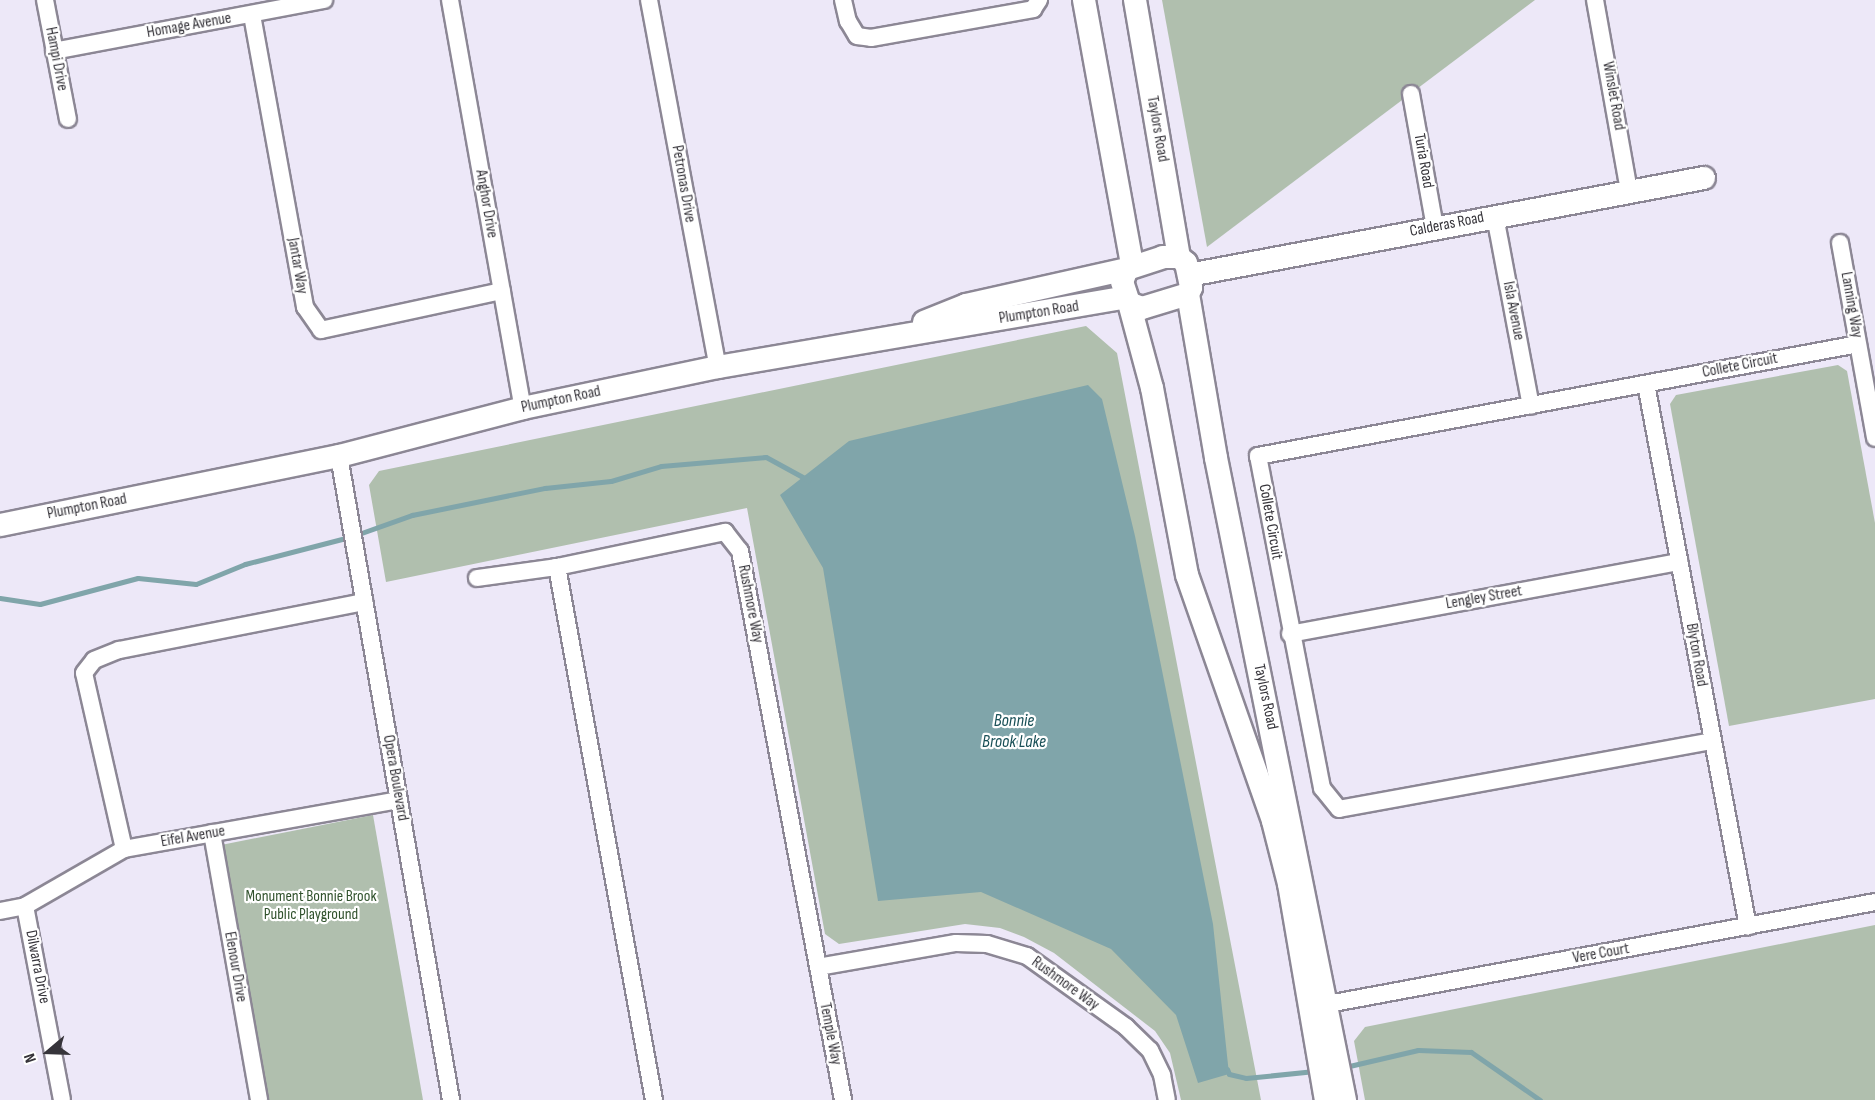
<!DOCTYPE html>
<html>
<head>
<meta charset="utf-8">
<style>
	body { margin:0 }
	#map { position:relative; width:1875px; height:1100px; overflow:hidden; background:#ede8f8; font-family:"Sofia Sans Condensed",sans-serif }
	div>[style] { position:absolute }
	.green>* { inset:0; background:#b0bfae }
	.water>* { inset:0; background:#80a5aa }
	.stream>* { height:5px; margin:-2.5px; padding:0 2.5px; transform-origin:2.5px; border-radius:2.5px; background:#80a5aa }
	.roads { filter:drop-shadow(2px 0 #8c8795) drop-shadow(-2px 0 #8c8795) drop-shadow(0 2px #8c8795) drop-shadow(0 -2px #8c8795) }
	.street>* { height:16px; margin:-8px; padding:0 8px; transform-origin:8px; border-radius:8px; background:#fff }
	.secondary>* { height:22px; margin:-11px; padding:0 11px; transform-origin:11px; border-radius:11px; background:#fff }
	span { translate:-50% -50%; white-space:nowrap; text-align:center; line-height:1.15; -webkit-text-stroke:4.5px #fff; paint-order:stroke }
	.street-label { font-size:16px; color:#36343a }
	.park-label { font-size:16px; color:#31522d }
	.water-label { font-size:18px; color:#195057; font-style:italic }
	.north { position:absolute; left:18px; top:1022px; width:60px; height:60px; -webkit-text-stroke:4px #fff; paint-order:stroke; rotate:251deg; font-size:16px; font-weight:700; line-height:24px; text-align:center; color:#36343a }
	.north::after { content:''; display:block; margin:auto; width:21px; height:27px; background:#36343a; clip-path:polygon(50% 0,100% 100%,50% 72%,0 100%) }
</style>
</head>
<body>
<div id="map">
	<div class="green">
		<div style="clip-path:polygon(1162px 0,1535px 0,1207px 247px)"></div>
		<div style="clip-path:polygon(1086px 326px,1117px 353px,1261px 1100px,1181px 1100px,1170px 1053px,1155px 1031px,1054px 953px,1024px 937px,1000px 928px,965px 924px,839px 944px,825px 934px,747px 508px,386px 582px,369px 485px,379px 471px)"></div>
		<div style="clip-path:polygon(1838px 365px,1847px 371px,1875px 523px,1875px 699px,1729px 726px,1670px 404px,1676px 395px)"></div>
		<div style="clip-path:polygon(373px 815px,423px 1100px,268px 1100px,221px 845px)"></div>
		<div style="clip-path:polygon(1875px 925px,1875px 1100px,1365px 1100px,1354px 1041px,1365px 1027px)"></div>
	</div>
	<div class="water">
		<div style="clip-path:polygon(1088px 385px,1102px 399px,1135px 536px,1213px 924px,1229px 1074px,1198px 1083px,1176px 1015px,1111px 949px,981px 892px,878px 901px,823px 568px,780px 495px,849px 441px)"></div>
	</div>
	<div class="stream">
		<div style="left:0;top:598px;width:40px;rotate:8.5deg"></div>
		<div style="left:40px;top:604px;width:101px;rotate:-14.9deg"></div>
		<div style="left:138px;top:578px;width:58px;rotate:5.9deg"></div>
		<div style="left:196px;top:584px;width:53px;rotate:-22.2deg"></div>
		<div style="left:245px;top:564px;width:112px;rotate:-14.5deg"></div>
		<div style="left:353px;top:536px;width:63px;rotate:-19.6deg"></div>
		<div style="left:412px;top:515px;width:136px;rotate:-11.5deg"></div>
		<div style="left:545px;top:488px;width:66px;rotate:-6.1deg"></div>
		<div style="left:611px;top:481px;width:52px;rotate:-16.7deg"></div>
		<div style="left:661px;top:466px;width:105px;rotate:-4.9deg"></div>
		<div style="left:766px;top:457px;width:48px;rotate:28.7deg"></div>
		<div style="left:1345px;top:1067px;width:75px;rotate:-13.1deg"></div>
		<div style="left:1418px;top:1050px;width:53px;rotate:2.2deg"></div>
		<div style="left:1471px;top:1052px;width:84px;rotate:34.8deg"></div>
		<div style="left:1227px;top:1069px;width:5px;rotate:68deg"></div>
		<div style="left:1229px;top:1074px;width:17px;rotate:13deg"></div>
		<div style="left:1246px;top:1078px;width:69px;rotate:-5.8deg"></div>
	</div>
	<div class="roads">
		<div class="street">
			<div style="left:45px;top:0;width:121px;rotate:79.1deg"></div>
			<div style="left:450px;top:0;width:414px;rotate:79.9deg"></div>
			<div style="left:649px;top:0;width:373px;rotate:79.4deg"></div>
			<div style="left:843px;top:0;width:22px;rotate:77deg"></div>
			<div style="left:848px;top:21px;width:17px;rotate:59deg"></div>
			<div style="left:857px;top:36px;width:14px;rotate:8deg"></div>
			<div style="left:871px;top:38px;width:165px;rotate:-10.1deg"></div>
			<div style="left:1033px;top:9px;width:11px;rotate:-56deg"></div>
			<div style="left:1595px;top:0;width:194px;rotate:79.9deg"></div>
			<div style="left:252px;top:15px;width:297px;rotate:79.7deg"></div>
			<div style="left:305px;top:307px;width:28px;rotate:55deg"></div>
			<div style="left:321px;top:330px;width:185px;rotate:-12.2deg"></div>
			<div style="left:54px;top:51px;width:275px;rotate:-10.7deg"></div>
			<div style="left:1411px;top:94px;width:135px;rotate:79.8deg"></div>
			<div style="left:1495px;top:216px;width:193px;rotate:79.3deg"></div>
			<div style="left:1840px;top:243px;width:198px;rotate:79.8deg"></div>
			<div style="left:1646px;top:384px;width:552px;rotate:79.36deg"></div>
			<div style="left:339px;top:456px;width:654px;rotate:80.13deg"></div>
			<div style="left:477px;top:578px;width:81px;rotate:-7.8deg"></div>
			<div style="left:1290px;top:634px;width:396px;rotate:-10.5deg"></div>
			<div style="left:1712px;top:741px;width:379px;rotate:169.7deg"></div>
			<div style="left:1339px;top:809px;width:27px;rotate:-129deg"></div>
			<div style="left:1322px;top:788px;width:338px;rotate:-100.9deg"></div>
			<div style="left:1258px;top:456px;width:610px;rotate:-10.57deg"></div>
			<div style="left:212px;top:833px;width:271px;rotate:80deg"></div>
			<div style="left:124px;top:849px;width:180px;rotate:-102.8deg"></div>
			<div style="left:84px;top:673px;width:16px;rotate:-52deg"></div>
			<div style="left:94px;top:660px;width:27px;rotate:-22deg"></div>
			<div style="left:119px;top:650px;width:250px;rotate:-11.1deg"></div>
			<div style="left:25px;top:906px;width:197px;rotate:79.2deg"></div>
			<div style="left:0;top:911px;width:25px;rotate:-11deg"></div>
			<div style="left:25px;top:906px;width:114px;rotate:-29.9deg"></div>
			<div style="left:124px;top:849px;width:279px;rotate:-10.1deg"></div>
			<div style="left:818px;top:967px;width:140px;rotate:-9.9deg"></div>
			<div style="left:956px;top:943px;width:31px;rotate:2deg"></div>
			<div style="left:987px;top:944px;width:42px;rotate:16.7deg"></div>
			<div style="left:1027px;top:956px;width:122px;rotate:35.6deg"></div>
			<div style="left:1126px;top:1027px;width:33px;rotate:44deg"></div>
			<div style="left:1150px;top:1050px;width:28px;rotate:64deg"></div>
			<div style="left:1162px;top:1075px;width:25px;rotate:79deg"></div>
			<div style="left:1328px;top:1004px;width:556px;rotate:-10.56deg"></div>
			<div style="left:654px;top:1100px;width:542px;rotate:-100.31deg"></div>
			<div style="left:557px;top:567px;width:172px;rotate:-11.8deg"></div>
			<div style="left:725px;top:532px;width:24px;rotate:52deg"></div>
			<div style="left:740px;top:551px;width:559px;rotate:79.37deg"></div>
		</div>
		<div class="secondary">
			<div style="left:1084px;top:0;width:269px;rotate:79.7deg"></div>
			<div style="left:1135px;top:0;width:261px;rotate:80.3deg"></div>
			<div style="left:1163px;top:257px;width:16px"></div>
			<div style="left:1179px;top:257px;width:9px;rotate:41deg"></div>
			<div style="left:1186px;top:263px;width:25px;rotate:78deg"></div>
			<div style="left:1191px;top:287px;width:8px;rotate:113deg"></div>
			<div style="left:1188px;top:294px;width:48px;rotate:163.1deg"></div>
			<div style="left:1142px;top:308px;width:14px;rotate:-159deg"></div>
			<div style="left:1129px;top:303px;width:22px;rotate:-108deg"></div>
			<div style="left:1122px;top:282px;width:14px;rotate:-69deg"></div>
			<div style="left:1127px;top:269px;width:38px;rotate:-18deg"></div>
			<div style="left:1189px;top:275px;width:524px;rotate:-10.67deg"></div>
			<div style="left:1188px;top:294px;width:166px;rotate:80.3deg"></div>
			<div style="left:1216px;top:458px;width:655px;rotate:78.64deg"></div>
			<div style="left:1129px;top:303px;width:88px;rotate:74.9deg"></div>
			<div style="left:1152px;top:388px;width:190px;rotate:79.4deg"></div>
			<div style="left:1187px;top:575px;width:261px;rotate:70.7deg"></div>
			<div style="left:1273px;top:821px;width:65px;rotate:75.7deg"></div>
			<div style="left:1289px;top:884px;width:219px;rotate:80.3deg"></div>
			<div style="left:924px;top:322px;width:45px;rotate:-22deg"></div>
			<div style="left:966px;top:305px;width:165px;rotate:-12.6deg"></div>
			<div style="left:0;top:525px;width:346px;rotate:-11.5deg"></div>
			<div style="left:339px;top:456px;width:190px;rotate:-14.6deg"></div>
			<div style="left:523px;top:408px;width:199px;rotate:-11.9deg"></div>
			<div style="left:718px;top:367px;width:414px;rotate:-9.7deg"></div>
		</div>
	</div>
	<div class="street-label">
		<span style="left:189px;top:26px;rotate:-10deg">Homage Avenue</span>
		<span style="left:56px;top:59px;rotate:79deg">Hampi Drive</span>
		<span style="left:1613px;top:96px;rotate:80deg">Winslet Road</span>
		<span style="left:1157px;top:129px;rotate:80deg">Taylors Road</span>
		<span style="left:1423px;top:161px;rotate:80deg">Turia Road</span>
		<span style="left:683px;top:184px;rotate:80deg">Petronas Drive</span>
		<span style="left:486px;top:204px;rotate:80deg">Anghor Drive</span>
		<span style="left:1447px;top:225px;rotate:-11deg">Calderas Road</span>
		<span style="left:297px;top:266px;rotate:80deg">Jantar Way</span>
		<span style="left:1851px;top:305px;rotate:80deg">Lanning Way</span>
		<span style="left:1513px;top:311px;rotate:79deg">Isla Avenue</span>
		<span style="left:1039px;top:313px;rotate:-9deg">Plumpton Road</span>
		<span style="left:1740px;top:366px;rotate:-11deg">Collete Circuit</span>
		<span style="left:561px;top:400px;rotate:-12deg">Plumpton Road</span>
		<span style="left:87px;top:507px;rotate:-11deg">Plumpton Road</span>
		<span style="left:1270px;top:522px;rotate:80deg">Collete Circuit</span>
		<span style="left:1484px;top:598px;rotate:-10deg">Lengley Street</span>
		<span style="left:750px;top:604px;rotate:79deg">Rushmore Way</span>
		<span style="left:1696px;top:655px;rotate:80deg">Blyton Road</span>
		<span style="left:1265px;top:697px;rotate:78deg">Taylors Road</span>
		<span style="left:395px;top:778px;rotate:80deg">Opera Boulevard</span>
		<span style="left:193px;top:837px;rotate:-10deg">Eifel Avenue</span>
		<span style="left:1601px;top:954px;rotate:-10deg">Vere Court</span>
		<span style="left:37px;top:967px;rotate:79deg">Dilwarra Drive</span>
		<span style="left:235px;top:967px;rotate:80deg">Elenour Drive</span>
		<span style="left:1065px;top:984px;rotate:36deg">Rushmore Way</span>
		<span style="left:830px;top:1034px;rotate:79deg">Temple Way</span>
	</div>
	<div class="park-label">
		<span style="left:311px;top:906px">Monument Bonnie Brook<br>Public Playground</span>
	</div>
	<div class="water-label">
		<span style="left:1014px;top:732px">Bonnie<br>Brook Lake</span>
	</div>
	<div class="north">N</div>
</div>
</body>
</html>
